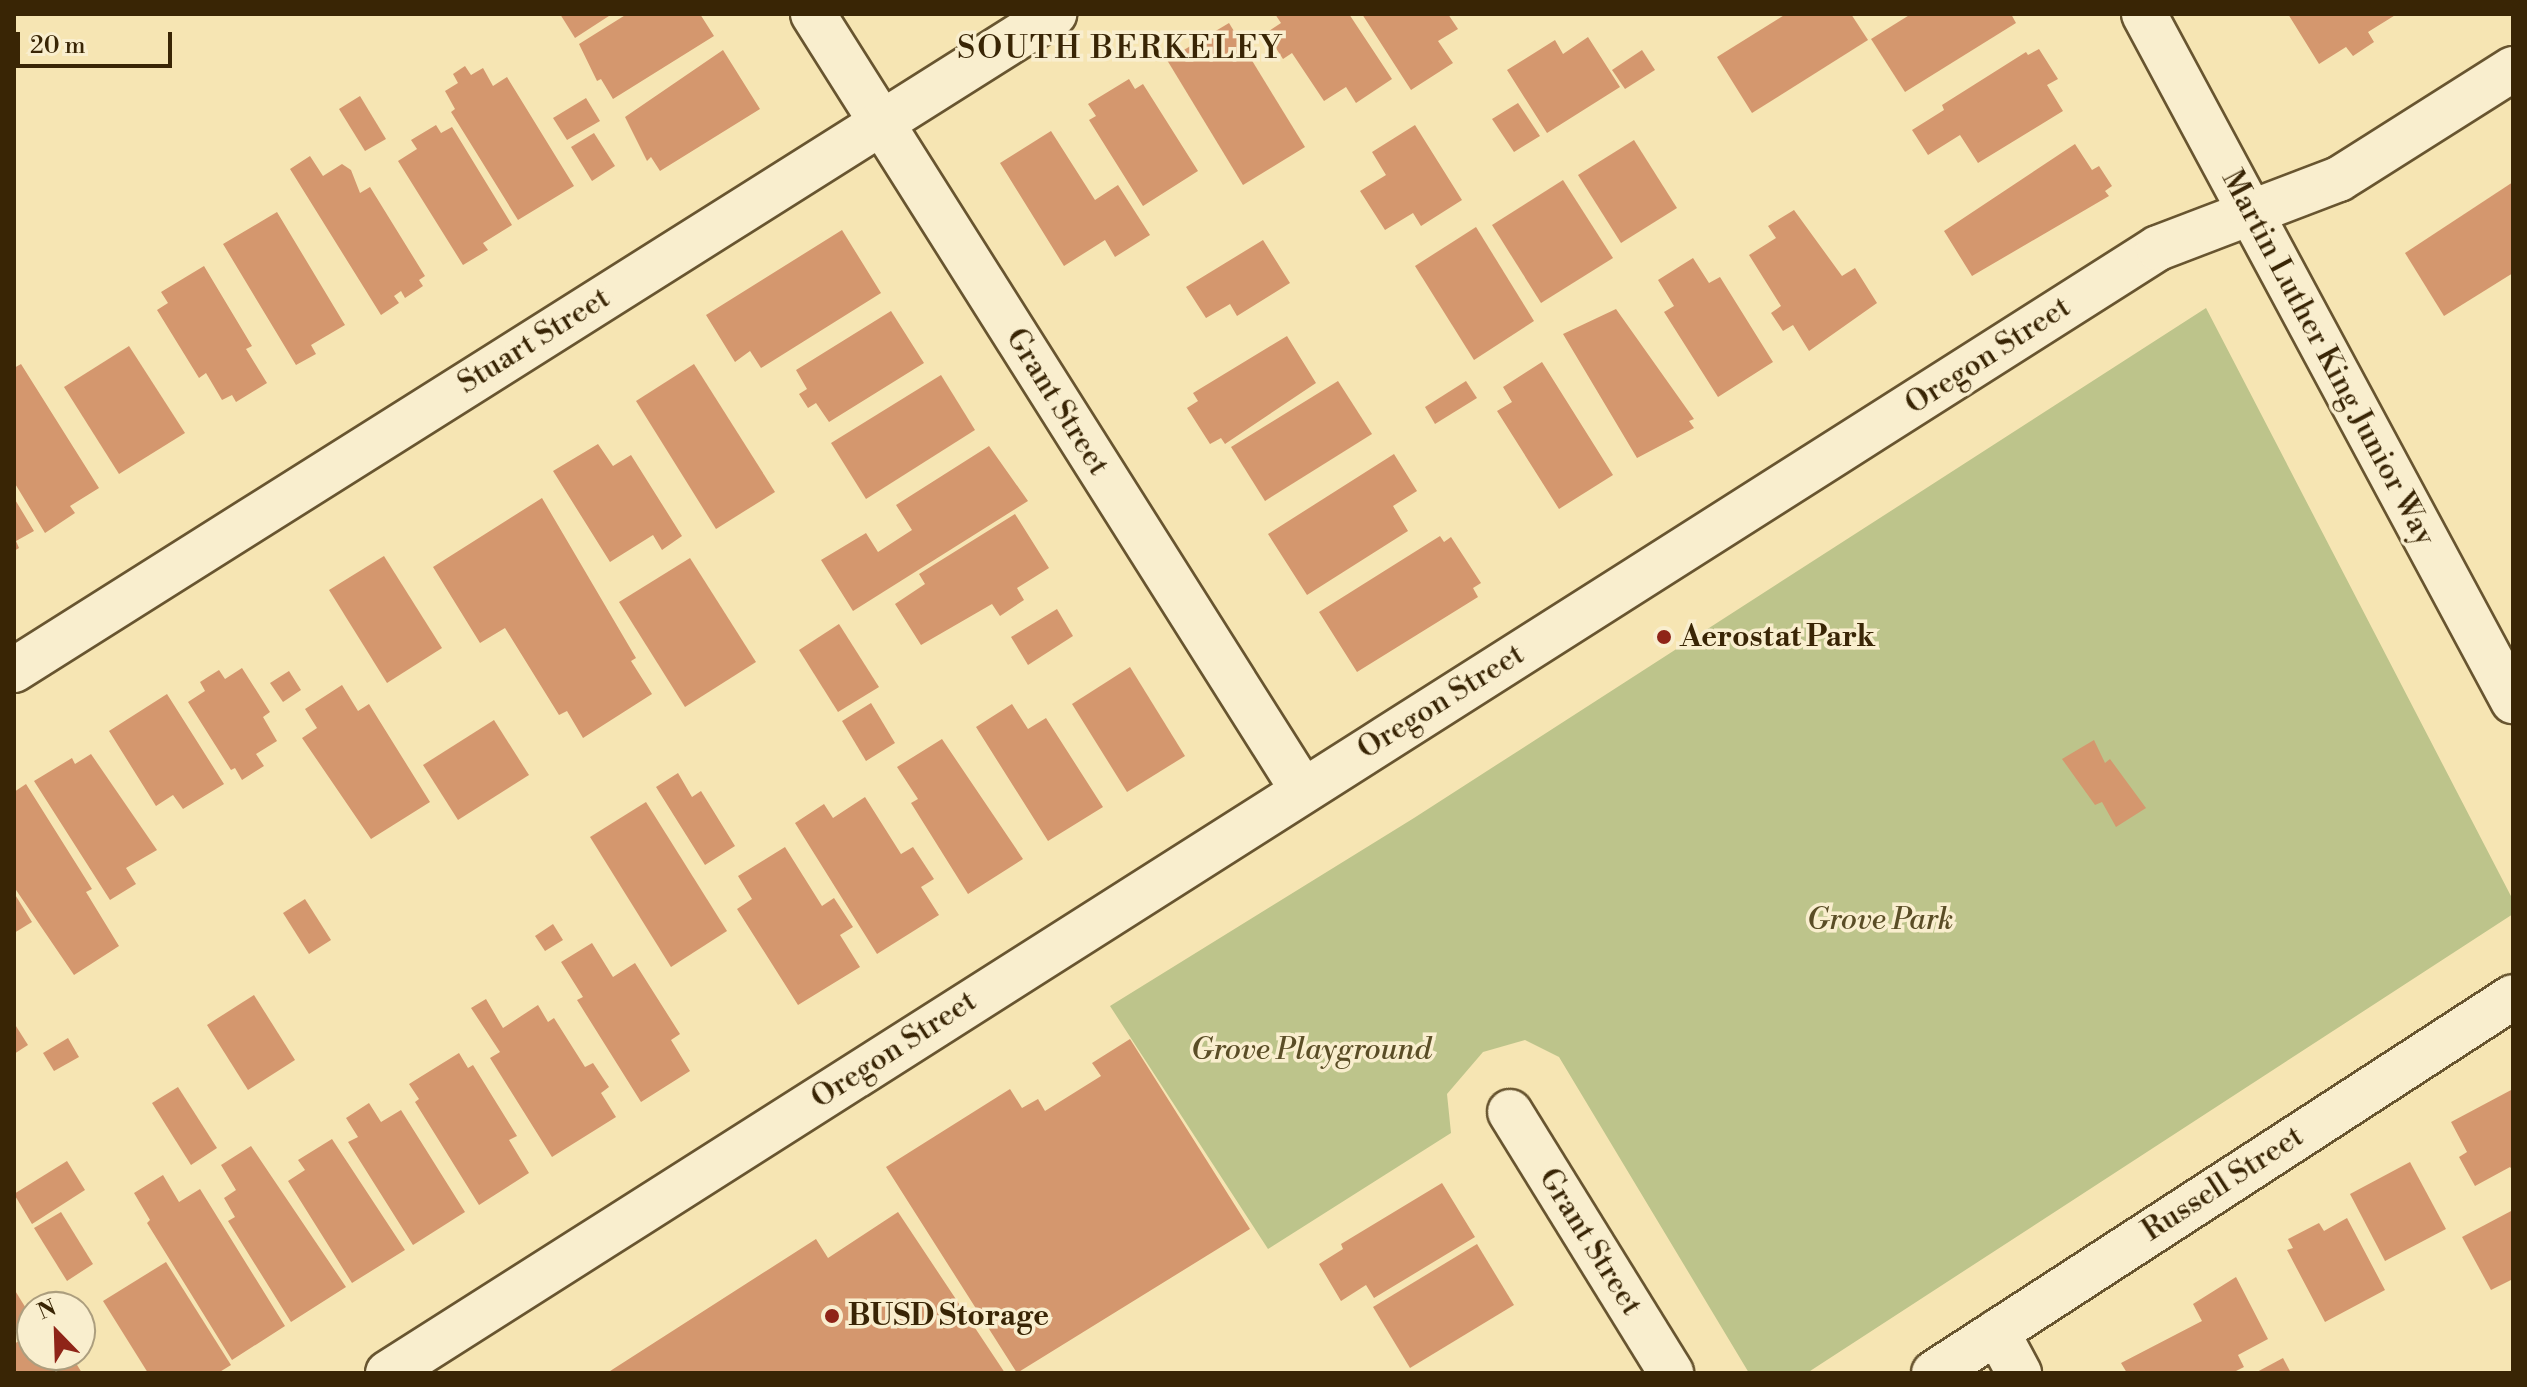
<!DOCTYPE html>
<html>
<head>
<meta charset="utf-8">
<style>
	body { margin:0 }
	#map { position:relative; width:2527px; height:1387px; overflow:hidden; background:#f6e5b3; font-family:"Libre Bodoni",serif }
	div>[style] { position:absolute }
	.green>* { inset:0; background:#bdc48b }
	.building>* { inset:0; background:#d4976e }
	.roads { filter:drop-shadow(2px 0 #685530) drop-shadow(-2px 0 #685530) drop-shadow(0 2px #685530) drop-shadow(0 -2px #685530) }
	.street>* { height:44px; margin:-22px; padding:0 22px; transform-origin:22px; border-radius:22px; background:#f9eece }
	.secondary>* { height:44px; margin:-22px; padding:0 22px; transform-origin:22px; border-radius:22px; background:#f9eece }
	.dots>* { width:22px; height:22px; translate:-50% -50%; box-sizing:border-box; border:4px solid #f9eece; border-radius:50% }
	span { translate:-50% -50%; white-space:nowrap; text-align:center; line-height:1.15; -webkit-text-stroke:7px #f9eece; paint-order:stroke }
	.street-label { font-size:30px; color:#392505 }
	.poi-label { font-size:30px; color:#392505; font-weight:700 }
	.left { translate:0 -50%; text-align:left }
	.park-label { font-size:30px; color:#5a4d26; font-style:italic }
	.neighbourhood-label { font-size:32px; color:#392505; letter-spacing:2px }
	.frame { position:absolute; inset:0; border:16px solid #392505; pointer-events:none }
	.north { position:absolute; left:16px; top:1291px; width:80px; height:80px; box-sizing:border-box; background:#f9eece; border:2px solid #ac9e7e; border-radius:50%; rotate:337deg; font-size:22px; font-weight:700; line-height:32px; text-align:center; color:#392505 }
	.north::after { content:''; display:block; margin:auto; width:28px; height:36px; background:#8f2418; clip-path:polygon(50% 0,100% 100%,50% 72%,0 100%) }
	.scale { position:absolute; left:16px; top:32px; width:156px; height:36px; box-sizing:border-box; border:4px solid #392505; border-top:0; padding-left:10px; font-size:24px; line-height:28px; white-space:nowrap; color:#392505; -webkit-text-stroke:6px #f9eece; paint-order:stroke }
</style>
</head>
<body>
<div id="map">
	<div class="green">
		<div style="clip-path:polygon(2206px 308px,2513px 900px,2513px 914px,1807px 1373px,1749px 1373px,1559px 1057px,1525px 1040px,1483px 1052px,1447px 1094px,1451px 1133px,1268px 1249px,1110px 1006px,1414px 818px)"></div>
	</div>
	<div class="building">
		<div style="clip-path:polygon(560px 14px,612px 14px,575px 38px)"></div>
		<div style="clip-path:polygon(627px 14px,700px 14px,714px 36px,613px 99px,601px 79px,597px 81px,579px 44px)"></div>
		<div style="clip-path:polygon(1275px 14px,1349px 14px,1392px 79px,1356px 103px,1346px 87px,1324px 101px,1292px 53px,1283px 59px,1266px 33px,1281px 23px)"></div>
		<div style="clip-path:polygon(1362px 14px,1448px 14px,1458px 29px,1438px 41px,1453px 63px,1411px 90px)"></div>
		<div style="clip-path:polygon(1786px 14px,1851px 14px,1868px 40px,1752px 113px,1717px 57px)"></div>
		<div style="clip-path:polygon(1911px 14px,2011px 14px,2016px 23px,1905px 92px,1871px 39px)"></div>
		<div style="clip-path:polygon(2288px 14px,2397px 14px,2368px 32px,2374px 42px,2353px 56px,2346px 47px,2319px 64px)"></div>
		<div style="clip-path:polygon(1229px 23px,1305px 147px,1243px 185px,1167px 60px)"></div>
		<div style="clip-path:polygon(1588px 37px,1620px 87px,1547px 133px,1507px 70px,1555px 40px,1563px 54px)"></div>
		<div style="clip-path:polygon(2039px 49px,2058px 79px,2047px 85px,2063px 111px,1978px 163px,1960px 135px,1928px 155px,1912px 130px,1944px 110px,1942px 105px,2026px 52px,2028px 55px)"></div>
		<div style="clip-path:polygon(723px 50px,760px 109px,660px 171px,651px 157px,647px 161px,625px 117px)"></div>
		<div style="clip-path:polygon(1642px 50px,1655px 70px,1625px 89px,1612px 70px)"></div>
		<div style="clip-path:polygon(465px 66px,471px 75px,483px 68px,493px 86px,507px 77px,574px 186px,518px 220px,451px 112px,455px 109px,445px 91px,458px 83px,453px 74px)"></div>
		<div style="clip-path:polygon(1129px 79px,1135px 89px,1143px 84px,1198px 171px,1143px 206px,1089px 120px,1096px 116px,1088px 104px)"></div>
		<div style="clip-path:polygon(360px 96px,386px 139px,365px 151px,339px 109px)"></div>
		<div style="clip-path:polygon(586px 98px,600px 121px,567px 140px,553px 118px)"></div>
		<div style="clip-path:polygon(1518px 103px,1540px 136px,1514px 152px,1492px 119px)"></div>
		<div style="clip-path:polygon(436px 125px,441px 133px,452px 127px,512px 225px,483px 243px,488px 250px,463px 265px,398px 161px,417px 149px,411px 140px)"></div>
		<div style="clip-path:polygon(1415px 125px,1462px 200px,1421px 226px,1413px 213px,1385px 230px,1360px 191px,1386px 175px,1372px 152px)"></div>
		<div style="clip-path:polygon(1051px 131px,1095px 200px,1118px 185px,1150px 235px,1115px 257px,1105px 240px,1064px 266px,1000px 163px)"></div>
		<div style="clip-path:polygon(594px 133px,615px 166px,592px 181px,571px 147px)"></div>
		<div style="clip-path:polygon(1634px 140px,1677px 208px,1621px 243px,1578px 175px)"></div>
		<div style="clip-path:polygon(2075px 144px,2092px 170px,2099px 166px,2112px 186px,2105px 191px,2109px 196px,1972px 276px,1944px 231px)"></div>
		<div style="clip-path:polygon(310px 156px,323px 176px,342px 164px,351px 170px,360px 193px,370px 187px,425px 276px,419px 280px,423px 286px,405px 298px,401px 291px,394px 296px,399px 303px,381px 315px,290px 169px)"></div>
		<div style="clip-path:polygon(1563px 180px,1613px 258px,1541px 303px,1492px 225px)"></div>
		<div style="clip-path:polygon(2513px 182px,2513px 273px,2444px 316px,2405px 253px)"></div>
		<div style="clip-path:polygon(1794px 210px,1842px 276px,1855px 268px,1877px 303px,1809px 351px,1793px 325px,1783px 331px,1771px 313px,1781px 306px,1749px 255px,1776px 238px,1768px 226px)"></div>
		<div style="clip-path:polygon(277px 212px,345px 325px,311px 345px,316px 354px,296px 365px,223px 244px)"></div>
		<div style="clip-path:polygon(1476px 227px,1534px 321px,1474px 360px,1415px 266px)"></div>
		<div style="clip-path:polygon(842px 230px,881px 293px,761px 368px,750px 351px,735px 362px,706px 315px)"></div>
		<div style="clip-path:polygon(1263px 240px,1290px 283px,1237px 316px,1230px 304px,1206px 318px,1186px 287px)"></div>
		<div style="clip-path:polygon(1693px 258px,1709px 283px,1720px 277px,1773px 362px,1718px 397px,1664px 312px,1674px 306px,1658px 280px)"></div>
		<div style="clip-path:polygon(204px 266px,252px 346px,246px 349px,267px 383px,236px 402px,232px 395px,222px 400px,206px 373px,199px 378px,157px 310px,168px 303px,161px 292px)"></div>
		<div style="clip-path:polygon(1616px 309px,1694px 419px,1689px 421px,1694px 428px,1637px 458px,1563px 334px)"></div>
		<div style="clip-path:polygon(891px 311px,924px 363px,829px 422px,816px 403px,808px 408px,799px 394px,807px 389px,796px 370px)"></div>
		<div style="clip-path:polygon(1287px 336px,1316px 383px,1225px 444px,1221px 438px,1210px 444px,1187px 408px,1198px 401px,1193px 393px)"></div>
		<div style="clip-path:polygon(129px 346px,185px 433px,119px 474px,64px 387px)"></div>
		<div style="clip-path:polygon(1542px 362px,1613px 475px,1559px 509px,1497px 411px,1512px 402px,1503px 387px)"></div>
		<div style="clip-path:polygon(21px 364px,99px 488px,70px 506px,75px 513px,45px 533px,14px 482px,14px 368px)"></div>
		<div style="clip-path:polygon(694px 364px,775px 492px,716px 529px,636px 401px)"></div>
		<div style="clip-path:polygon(941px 375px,975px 430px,866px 499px,831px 443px)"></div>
		<div style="clip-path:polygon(1338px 381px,1372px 434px,1265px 501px,1231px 447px)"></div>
		<div style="clip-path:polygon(1466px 381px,1477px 398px,1435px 424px,1425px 407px)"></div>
		<div style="clip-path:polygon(598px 444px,613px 466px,631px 455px,682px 536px,662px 550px,653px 535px,610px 562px,553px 471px)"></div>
		<div style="clip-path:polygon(989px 446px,1028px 501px,853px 611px,821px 560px,866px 533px,878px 552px,912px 530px,896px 505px)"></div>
		<div style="clip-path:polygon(1394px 454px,1417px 491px,1393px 506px,1408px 531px,1307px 595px,1268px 534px)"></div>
		<div style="clip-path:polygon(14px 498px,34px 531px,16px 541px,19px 548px,14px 551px)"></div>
		<div style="clip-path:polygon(542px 498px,636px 658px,631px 661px,652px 694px,583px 738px,567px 711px,559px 715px,505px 628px,480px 643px,433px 567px)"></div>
		<div style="clip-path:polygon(1015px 514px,1049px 568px,1017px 588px,1024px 600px,1000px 616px,992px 604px,921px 645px,895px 604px,925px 584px,919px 574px)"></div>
		<div style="clip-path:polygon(1440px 536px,1444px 542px,1451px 537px,1481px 583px,1473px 588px,1478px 597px,1357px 672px,1319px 612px)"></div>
		<div style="clip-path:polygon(384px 556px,442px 648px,387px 683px,329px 590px)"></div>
		<div style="clip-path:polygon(690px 558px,756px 662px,685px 707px,619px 602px)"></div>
		<div style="clip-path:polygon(1057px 609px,1073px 636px,1028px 665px,1011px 637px)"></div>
		<div style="clip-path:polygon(839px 624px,879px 687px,838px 712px,799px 650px)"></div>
		<div style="clip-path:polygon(1130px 667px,1185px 756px,1127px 792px,1072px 704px)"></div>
		<div style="clip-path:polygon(242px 668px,270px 712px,263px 717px,277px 741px,256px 754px,264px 766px,242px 780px,235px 768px,231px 770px,188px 702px,205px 691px,200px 682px,219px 670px,225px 679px)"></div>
		<div style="clip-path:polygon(289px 671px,301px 690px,283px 702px,270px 683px)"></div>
		<div style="clip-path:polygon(342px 685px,358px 711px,369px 704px,430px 802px,371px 839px,302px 738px,317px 728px,305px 709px)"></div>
		<div style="clip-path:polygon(167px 694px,224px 784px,183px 809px,173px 795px,156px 806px,109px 731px)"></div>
		<div style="clip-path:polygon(871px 703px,895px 743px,866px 761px,842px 721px)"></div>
		<div style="clip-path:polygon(1012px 704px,1028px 729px,1046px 718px,1103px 807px,1048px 841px,976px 727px)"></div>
		<div style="clip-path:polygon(494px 720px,529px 775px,458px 820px,423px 765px)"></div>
		<div style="clip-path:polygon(942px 739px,1023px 859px,968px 894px,911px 803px,918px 799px,897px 767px)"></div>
		<div style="clip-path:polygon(2094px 740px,2105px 763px,2110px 759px,2146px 808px,2116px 827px,2102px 802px,2095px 805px,2062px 759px)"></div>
		<div style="clip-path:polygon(91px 754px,157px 850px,126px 868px,136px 884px,110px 900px,34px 781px,72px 758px,75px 764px)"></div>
		<div style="clip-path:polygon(678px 773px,692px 797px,701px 791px,735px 846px,705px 865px,656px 787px)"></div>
		<div style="clip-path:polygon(26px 784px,92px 889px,86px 892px,119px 946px,74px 975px,14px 887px,14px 792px)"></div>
		<div style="clip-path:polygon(865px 797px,901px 854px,913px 847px,934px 879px,921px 887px,939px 915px,877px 954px,795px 823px,824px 804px,833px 818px)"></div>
		<div style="clip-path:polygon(646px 802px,727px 931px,671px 967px,590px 837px)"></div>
		<div style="clip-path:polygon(785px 847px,822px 906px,834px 898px,853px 927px,840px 935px,860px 967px,798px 1005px,737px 909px,752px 899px,738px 876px)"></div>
		<div style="clip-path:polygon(14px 893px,32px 922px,14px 933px)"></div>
		<div style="clip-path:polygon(305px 899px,331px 940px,309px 954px,283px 913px)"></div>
		<div style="clip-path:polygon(553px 924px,563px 940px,545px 951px,535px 936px)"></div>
		<div style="clip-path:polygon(592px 943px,613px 977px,635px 963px,680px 1034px,671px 1040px,690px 1071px,641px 1102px,577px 1000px,583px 997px,561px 962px)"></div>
		<div style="clip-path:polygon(254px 995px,295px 1060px,248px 1090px,207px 1025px)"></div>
		<div style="clip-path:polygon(486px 999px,503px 1028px,538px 1005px,548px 1022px,554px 1018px,585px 1067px,593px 1063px,609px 1087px,601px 1093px,616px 1117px,552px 1157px,490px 1058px,500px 1052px,471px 1008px)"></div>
		<div style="clip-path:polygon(14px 1023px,28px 1045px,14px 1054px)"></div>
		<div style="clip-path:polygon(68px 1038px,79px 1057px,54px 1071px,43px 1053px)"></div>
		<div style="clip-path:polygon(1130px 1039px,1250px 1229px,1017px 1373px,886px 1167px,1010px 1089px,1022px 1108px,1038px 1099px,1045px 1111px,1101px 1076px,1092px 1063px)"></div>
		<div style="clip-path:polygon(459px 1053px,468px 1068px,473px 1065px,517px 1136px,509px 1140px,529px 1173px,479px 1205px,415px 1102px,419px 1099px,409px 1084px)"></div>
		<div style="clip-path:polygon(178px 1087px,217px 1148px,191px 1165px,152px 1103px)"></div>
		<div style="clip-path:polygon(2513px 1089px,2513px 1171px,2510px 1167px,2475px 1186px,2459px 1157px,2467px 1152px,2451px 1122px)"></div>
		<div style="clip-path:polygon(369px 1103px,381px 1122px,401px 1110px,465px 1212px,413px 1245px,348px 1142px,358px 1137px,346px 1118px)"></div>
		<div style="clip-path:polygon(332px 1139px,405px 1250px,352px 1283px,288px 1181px,305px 1170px,298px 1160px)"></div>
		<div style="clip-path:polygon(251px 1146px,346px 1287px,291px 1322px,228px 1221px,235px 1217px,224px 1198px,236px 1190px,221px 1165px)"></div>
		<div style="clip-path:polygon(67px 1161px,85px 1190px,32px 1224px,14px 1194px)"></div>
		<div style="clip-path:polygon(2410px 1162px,2446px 1229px,2385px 1261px,2350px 1194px)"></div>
		<div style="clip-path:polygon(163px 1175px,179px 1202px,200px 1189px,285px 1326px,232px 1360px,147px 1223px,150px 1220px,134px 1193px)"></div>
		<div style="clip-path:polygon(1442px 1183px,1475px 1237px,1374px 1298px,1366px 1285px,1341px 1301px,1319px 1264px,1343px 1249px,1341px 1244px)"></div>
		<div style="clip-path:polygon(2513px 1210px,2513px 1279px,2491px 1290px,2462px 1237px)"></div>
		<div style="clip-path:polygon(61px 1212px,93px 1264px,67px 1281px,34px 1228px)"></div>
		<div style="clip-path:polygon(898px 1212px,1005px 1373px,607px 1373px,816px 1239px,828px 1258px)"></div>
		<div style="clip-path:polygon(2347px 1218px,2385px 1290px,2325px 1322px,2287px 1250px,2293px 1248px,2288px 1239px,2319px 1223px,2324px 1231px)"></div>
		<div style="clip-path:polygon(1477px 1244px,1514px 1305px,1410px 1368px,1373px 1307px)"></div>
		<div style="clip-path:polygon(166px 1262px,231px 1365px,218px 1373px,148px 1373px,103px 1301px)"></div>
		<div style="clip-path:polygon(2236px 1277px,2268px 1339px,2238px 1355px,2244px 1367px,2232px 1373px,2127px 1373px,2121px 1363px,2202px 1321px,2193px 1304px)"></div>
		<div style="clip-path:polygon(14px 1289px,32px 1318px,14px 1332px)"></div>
		<div style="clip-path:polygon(32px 1333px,32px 1355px,71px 1355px,82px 1373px,14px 1373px,14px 1344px)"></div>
		<div style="clip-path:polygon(2283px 1358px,2291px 1373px,2255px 1373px)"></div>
	</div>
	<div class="roads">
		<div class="street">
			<div style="left:813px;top:14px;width:916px;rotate:57.75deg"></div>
			<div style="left:14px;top:670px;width:1230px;rotate:-32.24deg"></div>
			<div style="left:1510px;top:1112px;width:307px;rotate:58.3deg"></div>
			<div style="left:1997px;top:1332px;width:47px;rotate:61.8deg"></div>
			<div style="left:388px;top:1373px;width:2097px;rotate:-32.44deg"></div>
			<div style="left:2158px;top:248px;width:194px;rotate:-20.9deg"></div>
			<div style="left:2339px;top:179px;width:206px;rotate:-32.3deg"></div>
			<div style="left:1934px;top:1373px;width:690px;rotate:-33deg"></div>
		</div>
		<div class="secondary">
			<div style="left:2144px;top:14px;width:780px;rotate:61.76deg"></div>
		</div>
	</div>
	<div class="dots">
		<div style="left:1664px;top:637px;background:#8f2418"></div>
		<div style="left:832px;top:1316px;background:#8f2418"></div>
	</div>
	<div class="street-label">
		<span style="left:534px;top:341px;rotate:-32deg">Stuart Street</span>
		<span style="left:1988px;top:356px;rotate:-33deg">Oregon Street</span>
		<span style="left:2328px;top:358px;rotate:62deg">Martin Luther King Junior Way</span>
		<span style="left:1057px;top:402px;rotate:58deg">Grant Street</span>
		<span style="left:1441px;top:702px;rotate:-32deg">Oregon Street</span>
		<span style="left:894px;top:1050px;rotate:-33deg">Oregon Street</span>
		<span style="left:2223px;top:1184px;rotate:-33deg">Russell Street</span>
		<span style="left:1590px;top:1242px;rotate:58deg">Grant Street</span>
	</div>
	<div class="poi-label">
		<span class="left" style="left:1680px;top:637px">Aerostat Park</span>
		<span class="left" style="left:848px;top:1316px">BUSD Storage</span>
	</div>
	<div class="park-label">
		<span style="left:1880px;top:920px">Grove Park</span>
		<span style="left:1311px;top:1050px">Grove Playground</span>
	</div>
	<div class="neighbourhood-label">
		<span style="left:1120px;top:48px">SOUTH BERKELEY</span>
	</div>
	<div class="frame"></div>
	<div class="north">N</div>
	<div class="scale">20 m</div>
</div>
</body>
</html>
